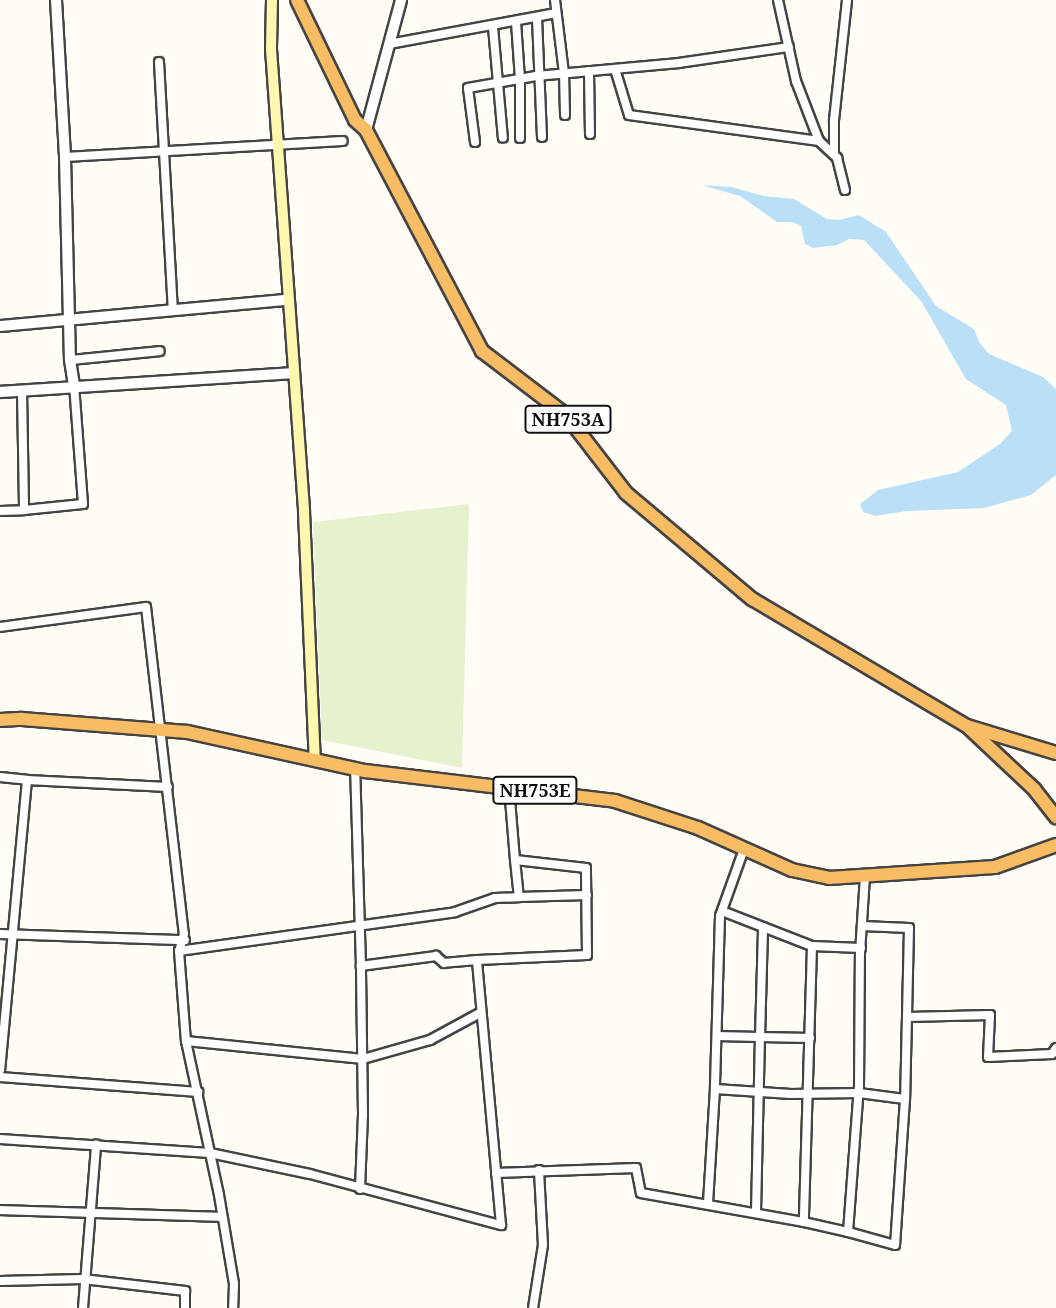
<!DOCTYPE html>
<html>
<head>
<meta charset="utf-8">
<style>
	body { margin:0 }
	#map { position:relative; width:1056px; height:1308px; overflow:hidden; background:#fffdf5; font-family:"Noto Serif",serif }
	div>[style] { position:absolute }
	.pitch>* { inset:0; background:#e6f2cf }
	.water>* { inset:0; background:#b9e0f7 }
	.roads { filter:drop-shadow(2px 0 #444) drop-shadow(-2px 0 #444) drop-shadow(0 2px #444) drop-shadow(0 -2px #444) }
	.minor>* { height:8px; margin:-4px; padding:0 4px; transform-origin:4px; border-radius:4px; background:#fff }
	.tertiary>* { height:10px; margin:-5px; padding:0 5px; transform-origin:5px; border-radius:5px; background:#fff }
	.secondary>* { height:10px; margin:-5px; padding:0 5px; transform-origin:5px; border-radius:5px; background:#fff6b0 }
	.trunk>* { height:12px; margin:-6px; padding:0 6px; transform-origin:6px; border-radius:6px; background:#f7bc64 }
	span { translate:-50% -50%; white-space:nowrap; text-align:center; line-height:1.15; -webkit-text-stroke:7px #fff; paint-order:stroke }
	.shield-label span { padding:2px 5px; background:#fff; border:2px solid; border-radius:5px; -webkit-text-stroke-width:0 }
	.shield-label { font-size:18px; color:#111; font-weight:700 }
</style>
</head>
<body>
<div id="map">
	<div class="pitch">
		<div style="clip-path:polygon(469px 504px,462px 768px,322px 740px,313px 522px)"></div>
	</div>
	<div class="water">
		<div style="clip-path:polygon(701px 185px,731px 187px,764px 196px,794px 199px,827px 219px,839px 220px,859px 215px,886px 232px,936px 306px,974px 329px,979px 342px,989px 354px,1043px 377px,1056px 389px,1056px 475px,1031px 495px,984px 508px,907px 511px,875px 516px,863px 512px,860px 504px,878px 490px,958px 472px,1000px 444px,1012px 431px,1006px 405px,966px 379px,921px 301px,864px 240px,849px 239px,837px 245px,813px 248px,805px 244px,801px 226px,792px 222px,777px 222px,740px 196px)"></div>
	</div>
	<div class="roads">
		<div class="minor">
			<div style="left:555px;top:0;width:74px;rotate:83deg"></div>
			<div style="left:564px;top:73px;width:42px;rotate:88.6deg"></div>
			<div style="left:778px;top:0;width:83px;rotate:77.5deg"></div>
			<div style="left:796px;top:81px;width:64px;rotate:69deg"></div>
			<div style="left:537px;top:18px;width:119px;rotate:87.6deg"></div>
			<div style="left:516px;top:22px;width:57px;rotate:86deg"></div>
			<div style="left:520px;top:79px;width:59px;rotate:90deg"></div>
			<div style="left:493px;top:27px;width:111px;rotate:84.9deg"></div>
			<div style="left:389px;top:44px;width:170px;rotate:-10.5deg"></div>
			<div style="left:159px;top:62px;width:249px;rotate:86.8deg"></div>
			<div style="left:615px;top:69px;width:48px;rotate:73.1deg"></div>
			<div style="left:629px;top:115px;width:192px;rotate:7.8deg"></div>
			<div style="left:819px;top:141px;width:25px;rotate:43deg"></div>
			<div style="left:837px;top:158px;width:33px;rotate:76deg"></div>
			<div style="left:589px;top:71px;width:63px;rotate:89.1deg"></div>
			<div style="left:475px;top:142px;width:54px;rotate:-97.4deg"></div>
			<div style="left:468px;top:88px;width:69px;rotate:-10deg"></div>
			<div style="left:536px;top:76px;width:144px;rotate:-5.2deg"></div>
			<div style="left:679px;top:63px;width:111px;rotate:-8.3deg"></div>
			<div style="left:834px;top:152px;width:32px;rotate:-90deg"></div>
			<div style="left:834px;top:120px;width:121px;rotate:-83.8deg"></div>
			<div style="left:65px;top:157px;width:278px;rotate:-3.3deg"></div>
			<div style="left:70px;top:360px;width:90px;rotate:-5.7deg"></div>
			<div style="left:22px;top:391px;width:119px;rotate:89deg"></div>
			<div style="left:24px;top:510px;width:59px;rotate:-5.8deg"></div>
			<div style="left:83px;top:504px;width:119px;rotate:-94.3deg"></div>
			<div style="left:0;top:511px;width:24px;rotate:-2deg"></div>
			<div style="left:0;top:627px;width:147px;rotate:-7.8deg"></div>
			<div style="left:146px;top:607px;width:329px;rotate:83.4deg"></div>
			<div style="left:184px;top:934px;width:18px;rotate:106deg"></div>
			<div style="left:179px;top:951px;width:90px;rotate:85.6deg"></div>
			<div style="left:186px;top:1041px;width:157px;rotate:77.9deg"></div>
			<div style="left:219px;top:1195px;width:90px;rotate:80.4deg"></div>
			<div style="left:234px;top:1284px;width:24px;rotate:92deg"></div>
			<div style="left:0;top:777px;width:27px;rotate:6deg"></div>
			<div style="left:27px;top:780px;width:291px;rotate:95.3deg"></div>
			<div style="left:27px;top:780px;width:141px;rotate:2.8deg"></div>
			<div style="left:744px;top:849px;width:71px;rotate:109.7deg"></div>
			<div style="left:720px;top:916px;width:173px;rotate:91.7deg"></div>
			<div style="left:715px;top:1089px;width:76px;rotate:3.8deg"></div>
			<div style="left:791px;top:1094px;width:68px;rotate:-0.8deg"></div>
			<div style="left:859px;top:1093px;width:46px;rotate:7.4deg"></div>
			<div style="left:515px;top:860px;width:37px;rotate:84deg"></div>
			<div style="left:519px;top:897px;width:68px;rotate:-1.7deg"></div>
			<div style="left:722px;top:911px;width:97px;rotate:21.3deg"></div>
			<div style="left:812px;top:946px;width:49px;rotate:2.3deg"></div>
			<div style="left:862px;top:926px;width:47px;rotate:2.4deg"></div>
			<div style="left:909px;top:928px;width:171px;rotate:91.3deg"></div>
			<div style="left:905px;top:1099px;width:146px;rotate:93.9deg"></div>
			<div style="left:895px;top:1245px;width:49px;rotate:-164.5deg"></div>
			<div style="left:848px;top:1232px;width:145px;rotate:-85.7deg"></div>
			<div style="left:859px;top:1087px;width:134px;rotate:-89.6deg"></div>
			<div style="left:860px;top:953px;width:78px;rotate:-86.3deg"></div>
			<div style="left:0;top:934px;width:185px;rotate:1.9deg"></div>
			<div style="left:812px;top:946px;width:276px;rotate:91.7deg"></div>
			<div style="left:804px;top:1222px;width:45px;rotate:12.8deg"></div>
			<div style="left:179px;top:951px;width:279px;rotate:-8deg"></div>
			<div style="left:455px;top:912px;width:42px;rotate:-19.3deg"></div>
			<div style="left:495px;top:898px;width:24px;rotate:-2deg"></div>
			<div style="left:477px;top:960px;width:110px;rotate:-2.6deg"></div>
			<div style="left:587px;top:955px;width:87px;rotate:-90.7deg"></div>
			<div style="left:586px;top:868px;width:71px;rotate:-173.6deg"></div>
			<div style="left:515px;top:860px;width:73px;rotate:-94.7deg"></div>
			<div style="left:908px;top:1017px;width:82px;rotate:-1.4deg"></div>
			<div style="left:990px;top:1015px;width:42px;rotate:92.7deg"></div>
			<div style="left:988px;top:1057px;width:64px;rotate:-2.7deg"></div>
			<div style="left:1052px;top:1054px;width:7px;rotate:-56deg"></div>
			<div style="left:717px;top:1036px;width:43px;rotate:1.3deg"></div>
			<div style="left:760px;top:1037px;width:110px;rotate:-88.4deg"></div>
			<div style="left:186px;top:1041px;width:178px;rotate:5.8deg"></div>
			<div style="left:363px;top:1059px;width:70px;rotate:-15.8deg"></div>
			<div style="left:430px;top:1040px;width:57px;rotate:-28.4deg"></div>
			<div style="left:0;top:1077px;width:199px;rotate:4.3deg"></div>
			<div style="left:0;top:1139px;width:210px;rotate:3.8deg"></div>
			<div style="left:210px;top:1153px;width:102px;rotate:11.9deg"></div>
			<div style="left:310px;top:1174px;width:198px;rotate:15deg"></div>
			<div style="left:501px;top:1225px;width:266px;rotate:-95.2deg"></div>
			<div style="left:477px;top:960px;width:33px;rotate:175deg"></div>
			<div style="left:444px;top:963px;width:11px;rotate:-139deg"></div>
			<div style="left:436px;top:956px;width:76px;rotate:172.4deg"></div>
			<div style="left:361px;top:966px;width:197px;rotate:-91.7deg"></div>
			<div style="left:496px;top:1173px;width:140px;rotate:-2deg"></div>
			<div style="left:636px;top:1168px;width:25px;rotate:79deg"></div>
			<div style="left:641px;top:1193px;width:166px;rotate:10.1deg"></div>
			<div style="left:360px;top:1189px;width:75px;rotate:-87.7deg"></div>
			<div style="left:363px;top:1114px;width:148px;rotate:-90.8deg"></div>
			<div style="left:708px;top:1203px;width:114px;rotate:-86.5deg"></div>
			<div style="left:0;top:1210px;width:221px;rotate:1.8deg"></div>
			<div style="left:756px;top:1212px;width:175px;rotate:-88.7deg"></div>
			<div style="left:760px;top:1037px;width:50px;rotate:1.1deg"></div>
			<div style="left:0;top:1281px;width:83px;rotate:-1.4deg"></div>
			<div style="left:83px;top:1279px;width:103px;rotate:6.7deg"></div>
			<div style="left:185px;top:1291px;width:17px;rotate:90deg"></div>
			<div style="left:83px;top:1308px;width:164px;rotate:-85.4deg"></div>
			<div style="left:533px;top:1308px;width:64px;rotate:-81deg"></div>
			<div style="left:543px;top:1245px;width:75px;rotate:-93.1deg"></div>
		</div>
		<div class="tertiary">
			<div style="left:56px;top:0;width:157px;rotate:86.7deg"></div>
			<div style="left:65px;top:157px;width:203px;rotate:88.6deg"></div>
			<div style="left:70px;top:360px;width:25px;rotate:81deg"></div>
			<div style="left:366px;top:130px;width:135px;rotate:-74.9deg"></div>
			<div style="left:0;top:326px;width:289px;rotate:-5.2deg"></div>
			<div style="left:0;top:392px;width:294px;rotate:-3.7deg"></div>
		</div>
		<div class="secondary">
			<div style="left:272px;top:0;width:49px;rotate:91.2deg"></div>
			<div style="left:271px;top:49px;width:464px;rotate:85.9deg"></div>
			<div style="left:304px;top:512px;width:248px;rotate:87.5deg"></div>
		</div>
		<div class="trunk">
			<div style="left:297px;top:0;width:133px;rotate:64.2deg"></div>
			<div style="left:355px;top:120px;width:15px;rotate:42deg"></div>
			<div style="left:366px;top:130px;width:250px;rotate:62.3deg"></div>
			<div style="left:482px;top:351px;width:106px;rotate:37.3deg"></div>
			<div style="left:566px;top:415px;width:98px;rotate:52.4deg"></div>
			<div style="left:626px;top:493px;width:165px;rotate:40.1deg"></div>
			<div style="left:752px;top:599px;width:250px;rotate:30.6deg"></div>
			<div style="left:967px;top:726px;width:93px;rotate:16.9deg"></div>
			<div style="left:0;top:720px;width:22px;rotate:-3deg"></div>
			<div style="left:22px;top:719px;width:166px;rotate:4.5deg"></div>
			<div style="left:187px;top:732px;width:182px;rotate:12.4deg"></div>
			<div style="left:365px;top:771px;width:252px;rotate:6.8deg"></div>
			<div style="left:615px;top:801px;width:87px;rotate:18deg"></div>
			<div style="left:698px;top:828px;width:103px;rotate:24.1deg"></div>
			<div style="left:792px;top:870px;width:38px;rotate:12deg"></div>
			<div style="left:829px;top:878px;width:166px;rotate:-3.8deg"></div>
			<div style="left:995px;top:867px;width:65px;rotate:-19.8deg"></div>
			<div style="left:970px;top:729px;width:88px;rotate:43.2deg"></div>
			<div style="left:1034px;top:789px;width:36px;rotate:52deg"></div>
		</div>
	</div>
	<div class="shield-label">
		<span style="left:568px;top:419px">NH753A</span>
		<span style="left:535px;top:790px">NH753E</span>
	</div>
</div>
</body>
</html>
